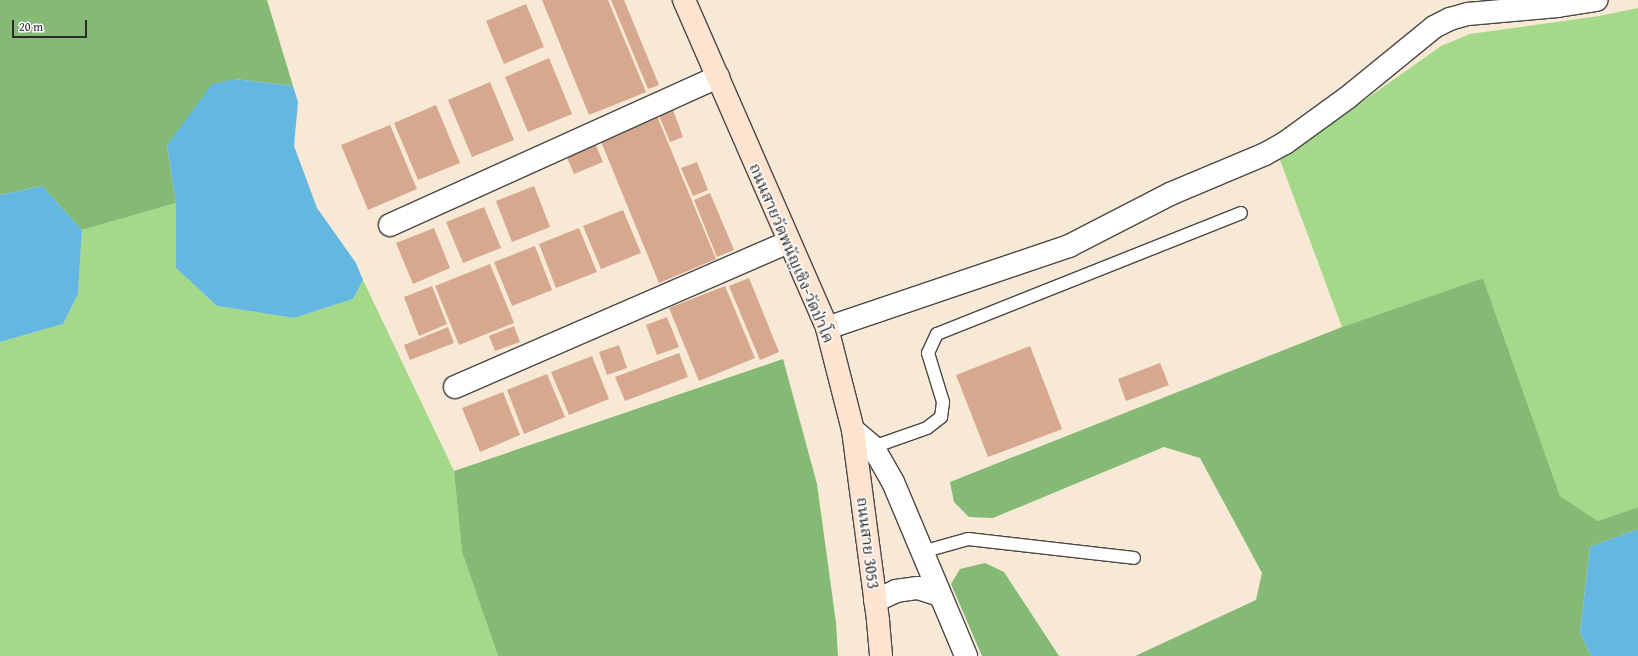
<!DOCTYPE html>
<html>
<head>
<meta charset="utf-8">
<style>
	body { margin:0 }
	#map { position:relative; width:1638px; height:656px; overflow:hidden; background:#f7e9d6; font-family:"Gentium Book Plus","Noto Serif Thai",serif }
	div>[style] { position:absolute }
	.green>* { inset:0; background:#a5d98a }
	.forest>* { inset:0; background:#84b976 }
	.water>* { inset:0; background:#64b7e0 }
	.building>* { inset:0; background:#d6a88d }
	.roads { filter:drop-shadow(1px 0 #4a4845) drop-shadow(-1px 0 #4a4845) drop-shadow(0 1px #4a4845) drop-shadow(0 -1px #4a4845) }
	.lane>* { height:12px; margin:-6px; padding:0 6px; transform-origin:6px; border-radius:6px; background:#fff }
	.street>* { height:22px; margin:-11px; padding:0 11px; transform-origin:11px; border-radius:11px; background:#fff }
	.secondary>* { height:22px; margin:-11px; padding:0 11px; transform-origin:11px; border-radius:11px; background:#fde4d1 }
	span { translate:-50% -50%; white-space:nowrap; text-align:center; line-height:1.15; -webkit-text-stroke:3px #fff; paint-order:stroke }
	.street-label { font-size:16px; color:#2b2b2b }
	.scale { position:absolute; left:12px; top:20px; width:75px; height:18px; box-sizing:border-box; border:2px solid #2b2b2b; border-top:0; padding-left:5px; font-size:12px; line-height:14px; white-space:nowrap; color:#2b2b2b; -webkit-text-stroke:3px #fff; paint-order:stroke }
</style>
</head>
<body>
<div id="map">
	<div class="green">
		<div style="clip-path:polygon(1638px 8px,1638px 507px,1598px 521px,1560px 496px,1483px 278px,1342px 327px,1280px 160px,1441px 46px,1470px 34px,1599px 16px)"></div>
		<div style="clip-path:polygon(176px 203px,176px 268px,217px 306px,294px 318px,353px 299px,363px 280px,454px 471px,462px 552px,498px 656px,0 656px,0 342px,63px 324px,78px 294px,82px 230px)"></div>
	</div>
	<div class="forest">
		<div style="clip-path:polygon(0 0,267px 0,293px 86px,235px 79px,167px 145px,176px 203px,82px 230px,42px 186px,0 195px)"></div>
		<div style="clip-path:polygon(1483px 278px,1560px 496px,1598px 521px,1638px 507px,1638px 529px,1590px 547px,1580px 632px,1591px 656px,1135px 656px,1256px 600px,1262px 573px,1200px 458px,1164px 447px,993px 518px,969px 517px,954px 502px,950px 482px,1342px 327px)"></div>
		<div style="clip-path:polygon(783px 359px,817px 484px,836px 623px,838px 656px,498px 656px,462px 552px,454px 471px)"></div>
		<div style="clip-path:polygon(985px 563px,1004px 572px,1059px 656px,982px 656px,951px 584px,960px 569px)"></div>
	</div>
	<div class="water">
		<div style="clip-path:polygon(235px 79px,293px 86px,298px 102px,294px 146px,317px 208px,356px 263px,363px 280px,353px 299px,294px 318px,217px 306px,176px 268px,176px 203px,167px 145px,212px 84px)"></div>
		<div style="clip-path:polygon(42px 186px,82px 230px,78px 294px,63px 324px,0 342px,0 195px)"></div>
		<div style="clip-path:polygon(1638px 529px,1638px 656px,1591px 656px,1580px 632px,1590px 547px)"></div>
	</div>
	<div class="building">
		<div style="clip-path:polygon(542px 0,608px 0,646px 92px,589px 115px)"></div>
		<div style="clip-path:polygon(611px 0,624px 0,659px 85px,648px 89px)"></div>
		<div style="clip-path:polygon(526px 4px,544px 47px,504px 64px,486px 21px)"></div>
		<div style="clip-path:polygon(549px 58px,572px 114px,528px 132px,505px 77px)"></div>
		<div style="clip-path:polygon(490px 82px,514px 140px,472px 157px,448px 100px)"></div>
		<div style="clip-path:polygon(436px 105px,460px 163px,418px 180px,394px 123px)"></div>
		<div style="clip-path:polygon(673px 110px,683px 137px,670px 142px,659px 116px)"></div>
		<div style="clip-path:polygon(657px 116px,716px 259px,659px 283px,600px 139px)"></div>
		<div style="clip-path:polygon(390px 125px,417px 189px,368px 210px,341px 145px)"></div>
		<div style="clip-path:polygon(595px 143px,603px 162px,574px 174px,566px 155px)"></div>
		<div style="clip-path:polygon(697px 162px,708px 190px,693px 196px,681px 168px)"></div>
		<div style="clip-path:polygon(534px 186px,550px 227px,512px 242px,496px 201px)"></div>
		<div style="clip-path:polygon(710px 193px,734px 250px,717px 257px,694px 200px)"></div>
		<div style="clip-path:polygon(484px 207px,501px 248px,463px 263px,446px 222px)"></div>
		<div style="clip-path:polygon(623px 210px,641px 253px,601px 269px,583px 226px)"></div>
		<div style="clip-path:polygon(434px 228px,450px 268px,413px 284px,396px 243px)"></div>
		<div style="clip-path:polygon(579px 228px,597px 272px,556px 288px,539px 244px)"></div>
		<div style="clip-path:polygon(535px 246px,552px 290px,512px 306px,494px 262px)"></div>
		<div style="clip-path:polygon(490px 264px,514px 323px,459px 345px,435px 286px)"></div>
		<div style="clip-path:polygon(749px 278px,779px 352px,760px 360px,729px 286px)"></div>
		<div style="clip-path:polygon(432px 286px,447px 324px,419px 336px,404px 297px)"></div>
		<div style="clip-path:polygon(725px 286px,755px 358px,699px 381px,669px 308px)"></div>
		<div style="clip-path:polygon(667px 317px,679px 347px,657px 355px,646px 325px)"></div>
		<div style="clip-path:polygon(514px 326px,520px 342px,495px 351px,489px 336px)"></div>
		<div style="clip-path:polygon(448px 327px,454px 343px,410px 360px,404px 345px)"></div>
		<div style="clip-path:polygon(619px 345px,627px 368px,607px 375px,599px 352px)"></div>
		<div style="clip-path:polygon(1030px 346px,1062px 429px,988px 457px,956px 375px)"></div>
		<div style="clip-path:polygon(679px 353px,688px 377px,625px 401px,615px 377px)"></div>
		<div style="clip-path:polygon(592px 356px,609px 399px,569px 415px,551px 372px)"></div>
		<div style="clip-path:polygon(1160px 363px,1169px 385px,1126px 401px,1118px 379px)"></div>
		<div style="clip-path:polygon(547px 374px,565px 417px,524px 434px,507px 390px)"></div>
		<div style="clip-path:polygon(503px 392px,520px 435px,480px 452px,462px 408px)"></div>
	</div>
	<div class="roads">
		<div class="lane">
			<div style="left:873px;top:447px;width:57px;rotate:-19.4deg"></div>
			<div style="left:927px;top:428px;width:18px;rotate:-38deg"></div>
			<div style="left:941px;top:417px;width:15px;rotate:-82deg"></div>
			<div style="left:943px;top:402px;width:51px;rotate:-107deg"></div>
			<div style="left:928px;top:353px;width:21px;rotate:-65deg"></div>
			<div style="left:937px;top:334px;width:327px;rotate:-21.7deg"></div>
			<div style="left:922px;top:552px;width:48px;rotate:-15.8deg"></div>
			<div style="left:968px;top:539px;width:167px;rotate:6.5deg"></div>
		</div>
		<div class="street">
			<div style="left:390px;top:225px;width:360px;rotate:-24.3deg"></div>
			<div style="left:827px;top:328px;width:256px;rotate:-18.7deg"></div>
			<div style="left:1069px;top:246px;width:114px;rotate:-27.2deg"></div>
			<div style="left:1170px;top:194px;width:103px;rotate:-22.8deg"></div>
			<div style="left:1265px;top:154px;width:23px;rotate:-29deg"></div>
			<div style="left:1285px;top:143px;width:77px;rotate:-36deg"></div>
			<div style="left:1347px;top:98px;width:112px;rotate:-39.2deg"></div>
			<div style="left:1434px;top:27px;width:18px;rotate:-27deg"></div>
			<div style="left:1450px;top:19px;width:19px;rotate:-16deg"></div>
			<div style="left:1468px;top:14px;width:90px;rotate:-5.1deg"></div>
			<div style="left:1558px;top:6px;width:39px;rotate:-9deg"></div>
			<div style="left:455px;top:387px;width:364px;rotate:-23.5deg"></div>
			<div style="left:853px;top:430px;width:26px;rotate:40deg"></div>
			<div style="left:873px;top:447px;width:40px;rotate:60.3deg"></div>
			<div style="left:893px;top:482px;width:189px;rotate:67.2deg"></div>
			<div style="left:875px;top:601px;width:23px;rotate:-25deg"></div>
			<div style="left:896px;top:591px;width:22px;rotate:-8deg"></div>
			<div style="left:918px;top:588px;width:23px;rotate:18deg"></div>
		</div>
		<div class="secondary">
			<div style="left:684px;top:0;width:358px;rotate:66.4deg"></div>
			<div style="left:827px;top:328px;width:105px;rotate:75.7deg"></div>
			<div style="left:853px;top:430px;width:193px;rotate:82.5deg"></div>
			<div style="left:878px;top:621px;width:35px;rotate:85deg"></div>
		</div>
	</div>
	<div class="street-label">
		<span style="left:792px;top:253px;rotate:67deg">ถนนสายวัดพนัญเชิง-วัดป่าโค</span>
		<span style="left:868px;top:543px;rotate:83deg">ถนนสาย 3053</span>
	</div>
	<div class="scale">20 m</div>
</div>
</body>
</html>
